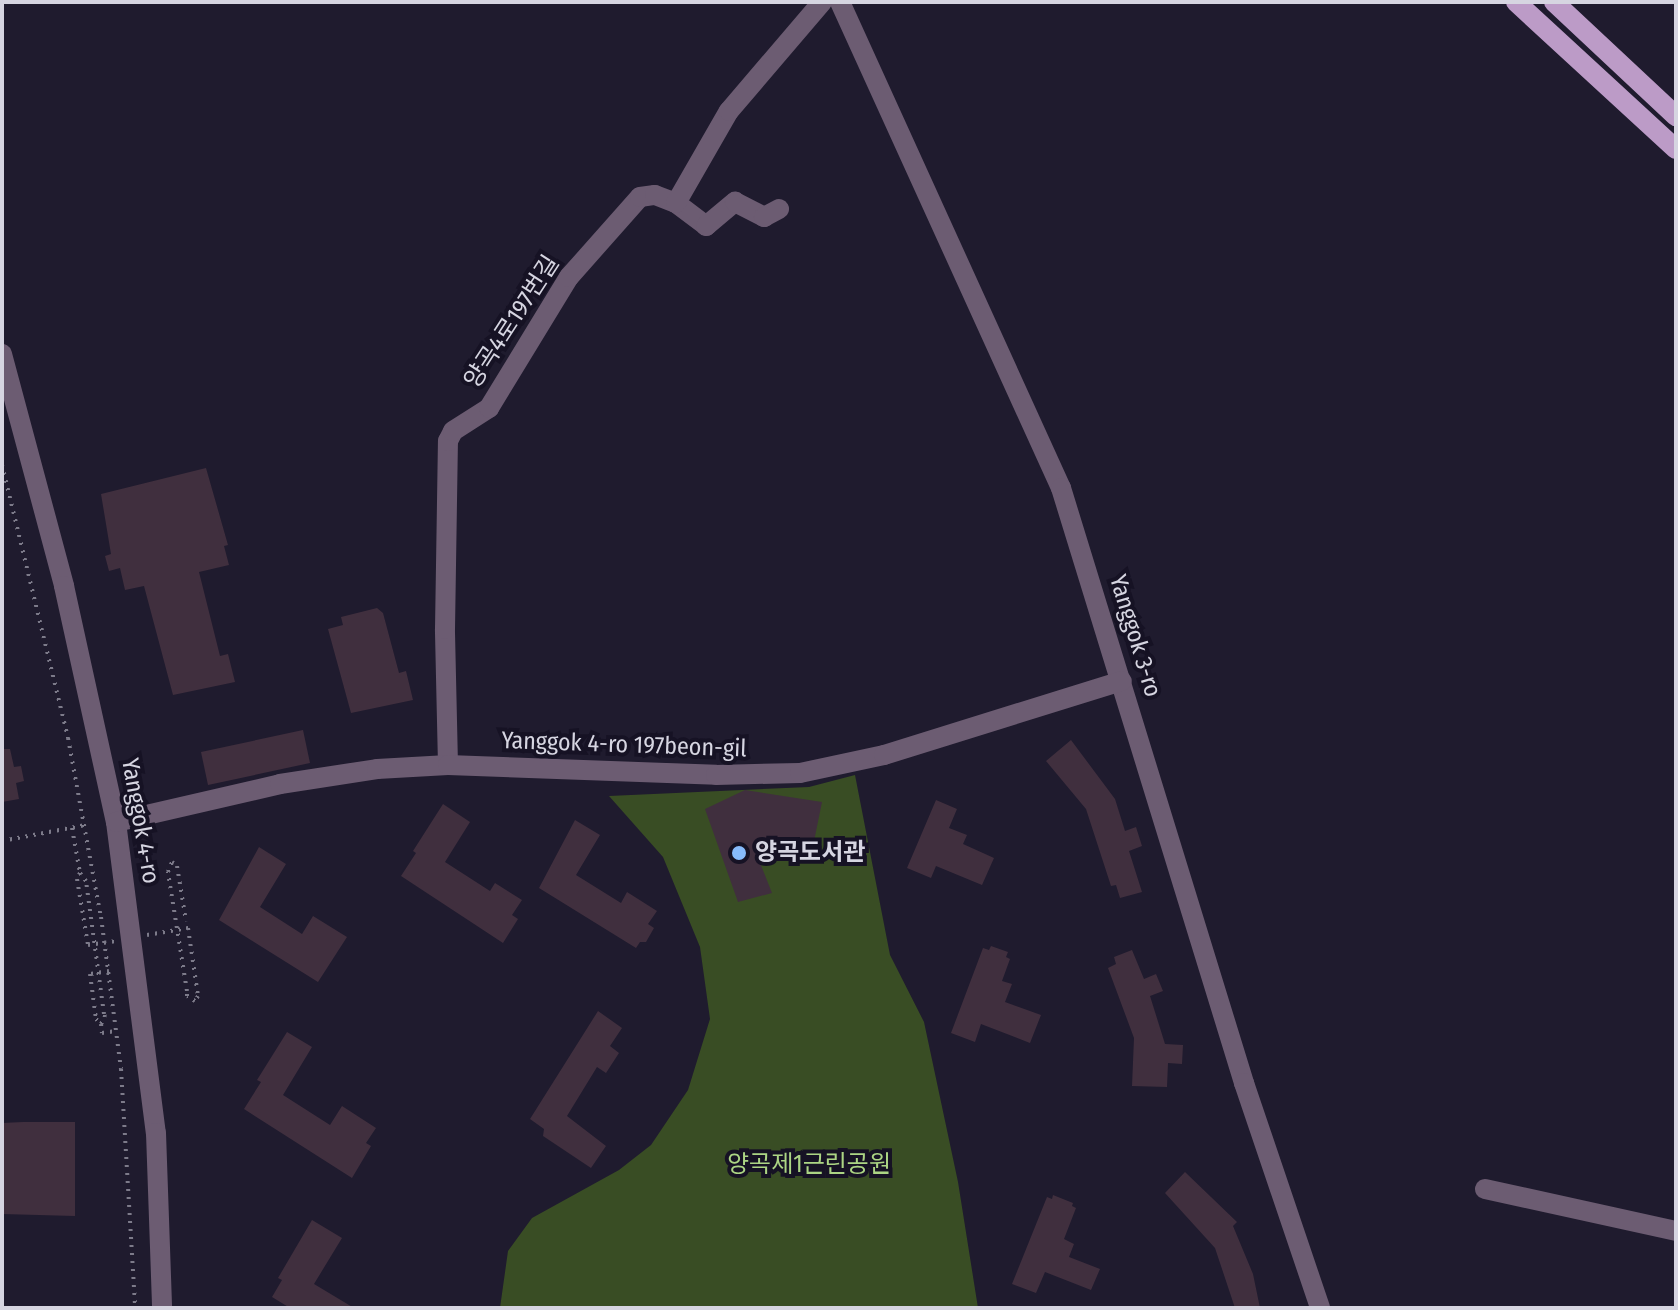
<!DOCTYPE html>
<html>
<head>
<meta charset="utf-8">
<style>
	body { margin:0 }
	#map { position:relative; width:1678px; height:1310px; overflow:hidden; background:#1f1b2e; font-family:"Fira Sans Condensed","Noto Sans KR",sans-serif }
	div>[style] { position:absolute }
	.green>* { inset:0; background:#394d24 }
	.building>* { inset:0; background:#402f3e }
	.path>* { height:4px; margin-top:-2px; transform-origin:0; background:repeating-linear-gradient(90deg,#7d7b8a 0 2px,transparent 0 8px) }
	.minor>* { height:20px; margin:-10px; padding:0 10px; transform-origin:10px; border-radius:10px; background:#6c5c72 }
	.major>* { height:20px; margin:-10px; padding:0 10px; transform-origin:10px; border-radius:10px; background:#bc9bc7 }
	.dots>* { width:22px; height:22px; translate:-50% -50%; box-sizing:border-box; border:4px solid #161224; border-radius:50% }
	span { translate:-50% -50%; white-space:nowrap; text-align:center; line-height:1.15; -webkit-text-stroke:8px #161224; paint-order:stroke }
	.street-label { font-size:24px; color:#d6d5e1 }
	.poi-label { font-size:24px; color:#d6d5e1; font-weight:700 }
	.left { translate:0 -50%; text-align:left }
	.park-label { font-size:24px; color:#acd584 }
	.frame { position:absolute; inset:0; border:4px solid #d6d5e1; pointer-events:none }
</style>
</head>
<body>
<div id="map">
	<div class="green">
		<div style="clip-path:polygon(855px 775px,890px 955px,924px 1022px,958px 1182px,978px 1308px,500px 1308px,508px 1251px,532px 1218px,619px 1170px,651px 1145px,688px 1090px,710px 1019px,700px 947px,663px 857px,609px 796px,809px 787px)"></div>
	</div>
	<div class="building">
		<div style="clip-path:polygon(206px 468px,228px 545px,224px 546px,229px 565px,199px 572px,220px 656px,228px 654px,235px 682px,173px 695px,144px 586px,125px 590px,120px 568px,109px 571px,105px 556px,111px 554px,101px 494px)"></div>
		<div style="clip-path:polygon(377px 608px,383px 613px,399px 673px,406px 671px,413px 700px,351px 713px,328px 629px,343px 625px,341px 617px)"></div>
		<div style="clip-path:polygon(303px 730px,310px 763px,208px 785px,201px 752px)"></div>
		<div style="clip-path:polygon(1071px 740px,1115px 799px,1125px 831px,1136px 827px,1142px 846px,1129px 851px,1142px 892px,1120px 898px,1116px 885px,1111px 886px,1086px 809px,1046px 761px)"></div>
		<div style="clip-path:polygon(2px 749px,10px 749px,14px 767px,21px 766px,24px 781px,16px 783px,19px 799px,2px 802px)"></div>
		<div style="clip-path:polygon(745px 790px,822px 802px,810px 861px,753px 845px,772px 893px,738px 902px,705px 809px)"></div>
		<div style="clip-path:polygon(936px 800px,957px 809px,949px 828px,967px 835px,963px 844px,994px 858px,982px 885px,936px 866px,931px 878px,907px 868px)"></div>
		<div style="clip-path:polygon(443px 804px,470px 822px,445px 862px,490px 891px,495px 883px,522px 900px,512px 915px,518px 919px,503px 943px,401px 876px,416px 853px,413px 851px)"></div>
		<div style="clip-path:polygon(575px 820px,600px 835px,576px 875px,621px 903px,627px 892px,657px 911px,648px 924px,654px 928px,646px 942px,640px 942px,636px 948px,539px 888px)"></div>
		<div style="clip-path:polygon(259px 847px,286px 864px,260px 907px,302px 934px,313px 916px,347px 937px,318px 982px,219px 920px)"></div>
		<div style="clip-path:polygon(991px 946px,1008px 952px,1006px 957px,1010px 959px,1002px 981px,1012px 984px,1005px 1002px,1041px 1015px,1030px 1043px,981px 1024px,975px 1042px,951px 1033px,983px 948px,989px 950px)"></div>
		<div style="clip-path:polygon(1132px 950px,1144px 979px,1156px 974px,1163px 991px,1150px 996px,1165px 1044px,1183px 1045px,1182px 1064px,1168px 1063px,1167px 1087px,1132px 1086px,1134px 1038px,1108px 968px,1116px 964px,1114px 957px)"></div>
		<div style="clip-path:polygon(598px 1011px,622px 1028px,610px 1046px,619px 1053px,606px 1073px,597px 1067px,567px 1116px,606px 1146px,591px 1168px,543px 1136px,544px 1129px,530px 1119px)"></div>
		<div style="clip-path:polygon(287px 1032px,312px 1047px,283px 1095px,330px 1125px,342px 1106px,376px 1128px,366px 1143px,371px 1146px,352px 1178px,244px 1109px,261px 1082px,257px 1080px)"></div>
		<div style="clip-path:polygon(23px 1122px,75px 1122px,75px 1216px,2px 1214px,2px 1123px)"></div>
		<div style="clip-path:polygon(1185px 1172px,1237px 1222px,1233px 1226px,1253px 1274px,1260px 1308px,1235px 1308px,1215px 1248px,1165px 1193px)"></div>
		<div style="clip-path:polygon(1053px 1195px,1073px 1203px,1072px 1206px,1076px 1208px,1064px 1239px,1074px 1244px,1069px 1257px,1100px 1269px,1091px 1290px,1045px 1272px,1036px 1293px,1012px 1284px,1047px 1197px,1052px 1199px)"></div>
		<div style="clip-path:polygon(312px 1220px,342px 1238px,314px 1284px,354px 1308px,290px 1308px,272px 1297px,282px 1280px,278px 1278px)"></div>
	</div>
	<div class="path">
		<div style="left:2px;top:465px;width:281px;rotate:76.4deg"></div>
		<div style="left:68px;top:738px;width:182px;rotate:79.6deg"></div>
		<div style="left:101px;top:917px;width:153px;rotate:82.5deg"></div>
		<div style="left:121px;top:1069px;width:239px;rotate:86.6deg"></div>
		<div style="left:72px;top:828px;width:46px;rotate:79.9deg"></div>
		<div style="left:2px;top:841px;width:85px;rotate:-10.9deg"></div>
		<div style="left:147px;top:935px;width:42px;rotate:-9.7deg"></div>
		<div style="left:188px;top:928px;width:69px;rotate:81.6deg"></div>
		<div style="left:198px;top:996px;width:6px;rotate:121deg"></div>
		<div style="left:195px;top:1001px;width:9px;rotate:-148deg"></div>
		<div style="left:187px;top:996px;width:5px;rotate:-90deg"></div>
		<div style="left:187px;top:991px;width:121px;rotate:-99.1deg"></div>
		<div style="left:168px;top:872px;width:11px;rotate:-68deg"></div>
		<div style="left:172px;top:862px;width:6px;rotate:39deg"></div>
		<div style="left:177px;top:866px;width:56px;rotate:80.7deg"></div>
		<div style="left:109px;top:971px;width:19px;rotate:171deg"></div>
		<div style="left:90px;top:974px;width:45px;rotate:82.4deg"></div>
		<div style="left:96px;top:1019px;width:7px;rotate:45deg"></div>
		<div style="left:101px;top:1024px;width:8px;rotate:-60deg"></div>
		<div style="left:105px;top:1017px;width:3px;rotate:-108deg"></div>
		<div style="left:104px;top:1014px;width:134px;rotate:-97.7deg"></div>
		<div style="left:86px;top:881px;width:10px;rotate:-127deg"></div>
		<div style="left:80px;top:873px;width:7px;rotate:117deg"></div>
		<div style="left:77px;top:879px;width:67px;rotate:80.5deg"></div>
		<div style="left:88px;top:945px;width:27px;rotate:-8deg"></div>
		<div style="left:101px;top:1024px;width:9px;rotate:84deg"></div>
		<div style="left:102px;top:1033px;width:14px;rotate:-8deg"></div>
	</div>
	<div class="minor">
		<div style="left:840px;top:2px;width:534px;rotate:65.55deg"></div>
		<div style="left:1061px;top:488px;width:623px;rotate:72.9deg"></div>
		<div style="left:1244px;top:1083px;width:237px;rotate:71.3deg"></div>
		<div style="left:676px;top:203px;width:38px;rotate:37deg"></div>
		<div style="left:706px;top:226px;width:38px;rotate:-40deg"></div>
		<div style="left:735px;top:202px;width:33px;rotate:27deg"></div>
		<div style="left:764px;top:217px;width:17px;rotate:-28deg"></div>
		<div style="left:2px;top:354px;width:240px;rotate:75deg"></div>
		<div style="left:64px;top:586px;width:242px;rotate:77.6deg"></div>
		<div style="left:116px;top:822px;width:314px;rotate:82.7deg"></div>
		<div style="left:156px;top:1133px;width:175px;rotate:88deg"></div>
		<div style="left:448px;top:765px;width:136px;rotate:-91.3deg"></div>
		<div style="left:445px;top:629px;width:188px;rotate:-89.1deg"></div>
		<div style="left:448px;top:441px;width:11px;rotate:-63deg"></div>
		<div style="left:453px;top:431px;width:43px;rotate:-32.6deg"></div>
		<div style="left:489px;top:408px;width:153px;rotate:-58.6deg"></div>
		<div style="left:569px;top:277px;width:107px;rotate:-48.4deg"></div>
		<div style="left:640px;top:197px;width:15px;rotate:-8deg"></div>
		<div style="left:655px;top:195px;width:22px;rotate:21deg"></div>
		<div style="left:676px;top:203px;width:106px;rotate:-60.1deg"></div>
		<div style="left:729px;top:111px;width:143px;rotate:-49.5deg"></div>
		<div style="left:116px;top:822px;width:168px;rotate:-13deg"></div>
		<div style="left:280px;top:784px;width:98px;rotate:-8.8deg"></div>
		<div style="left:377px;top:769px;width:71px;rotate:-3.2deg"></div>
		<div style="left:448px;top:765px;width:268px;rotate:2.1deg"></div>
		<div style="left:716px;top:775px;width:84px;rotate:-1.4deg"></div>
		<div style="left:800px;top:773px;width:86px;rotate:-12.1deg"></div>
		<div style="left:884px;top:755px;width:249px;rotate:-17.3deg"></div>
		<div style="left:1485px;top:1189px;width:196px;rotate:12.4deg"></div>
	</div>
	<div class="major">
		<div style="left:1516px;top:2px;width:217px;rotate:42.6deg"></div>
		<div style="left:1554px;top:2px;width:167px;rotate:43.1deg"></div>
	</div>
	<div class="dots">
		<div style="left:739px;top:853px;background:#87bbfb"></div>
	</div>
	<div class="street-label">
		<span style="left:512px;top:322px;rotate:-57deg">양곡4로197번길</span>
		<span style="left:1135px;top:636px;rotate:73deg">Yanggok 3-ro</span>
		<span style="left:624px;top:745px;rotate:2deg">Yanggok 4-ro 197beon-gil</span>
		<span style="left:140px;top:821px;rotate:80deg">Yanggok 4-ro</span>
	</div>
	<div class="poi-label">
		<span class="left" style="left:755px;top:853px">양곡도서관</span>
	</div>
	<div class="park-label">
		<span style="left:809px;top:1165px">양곡제1근린공원</span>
	</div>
	<div class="frame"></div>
</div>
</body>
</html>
